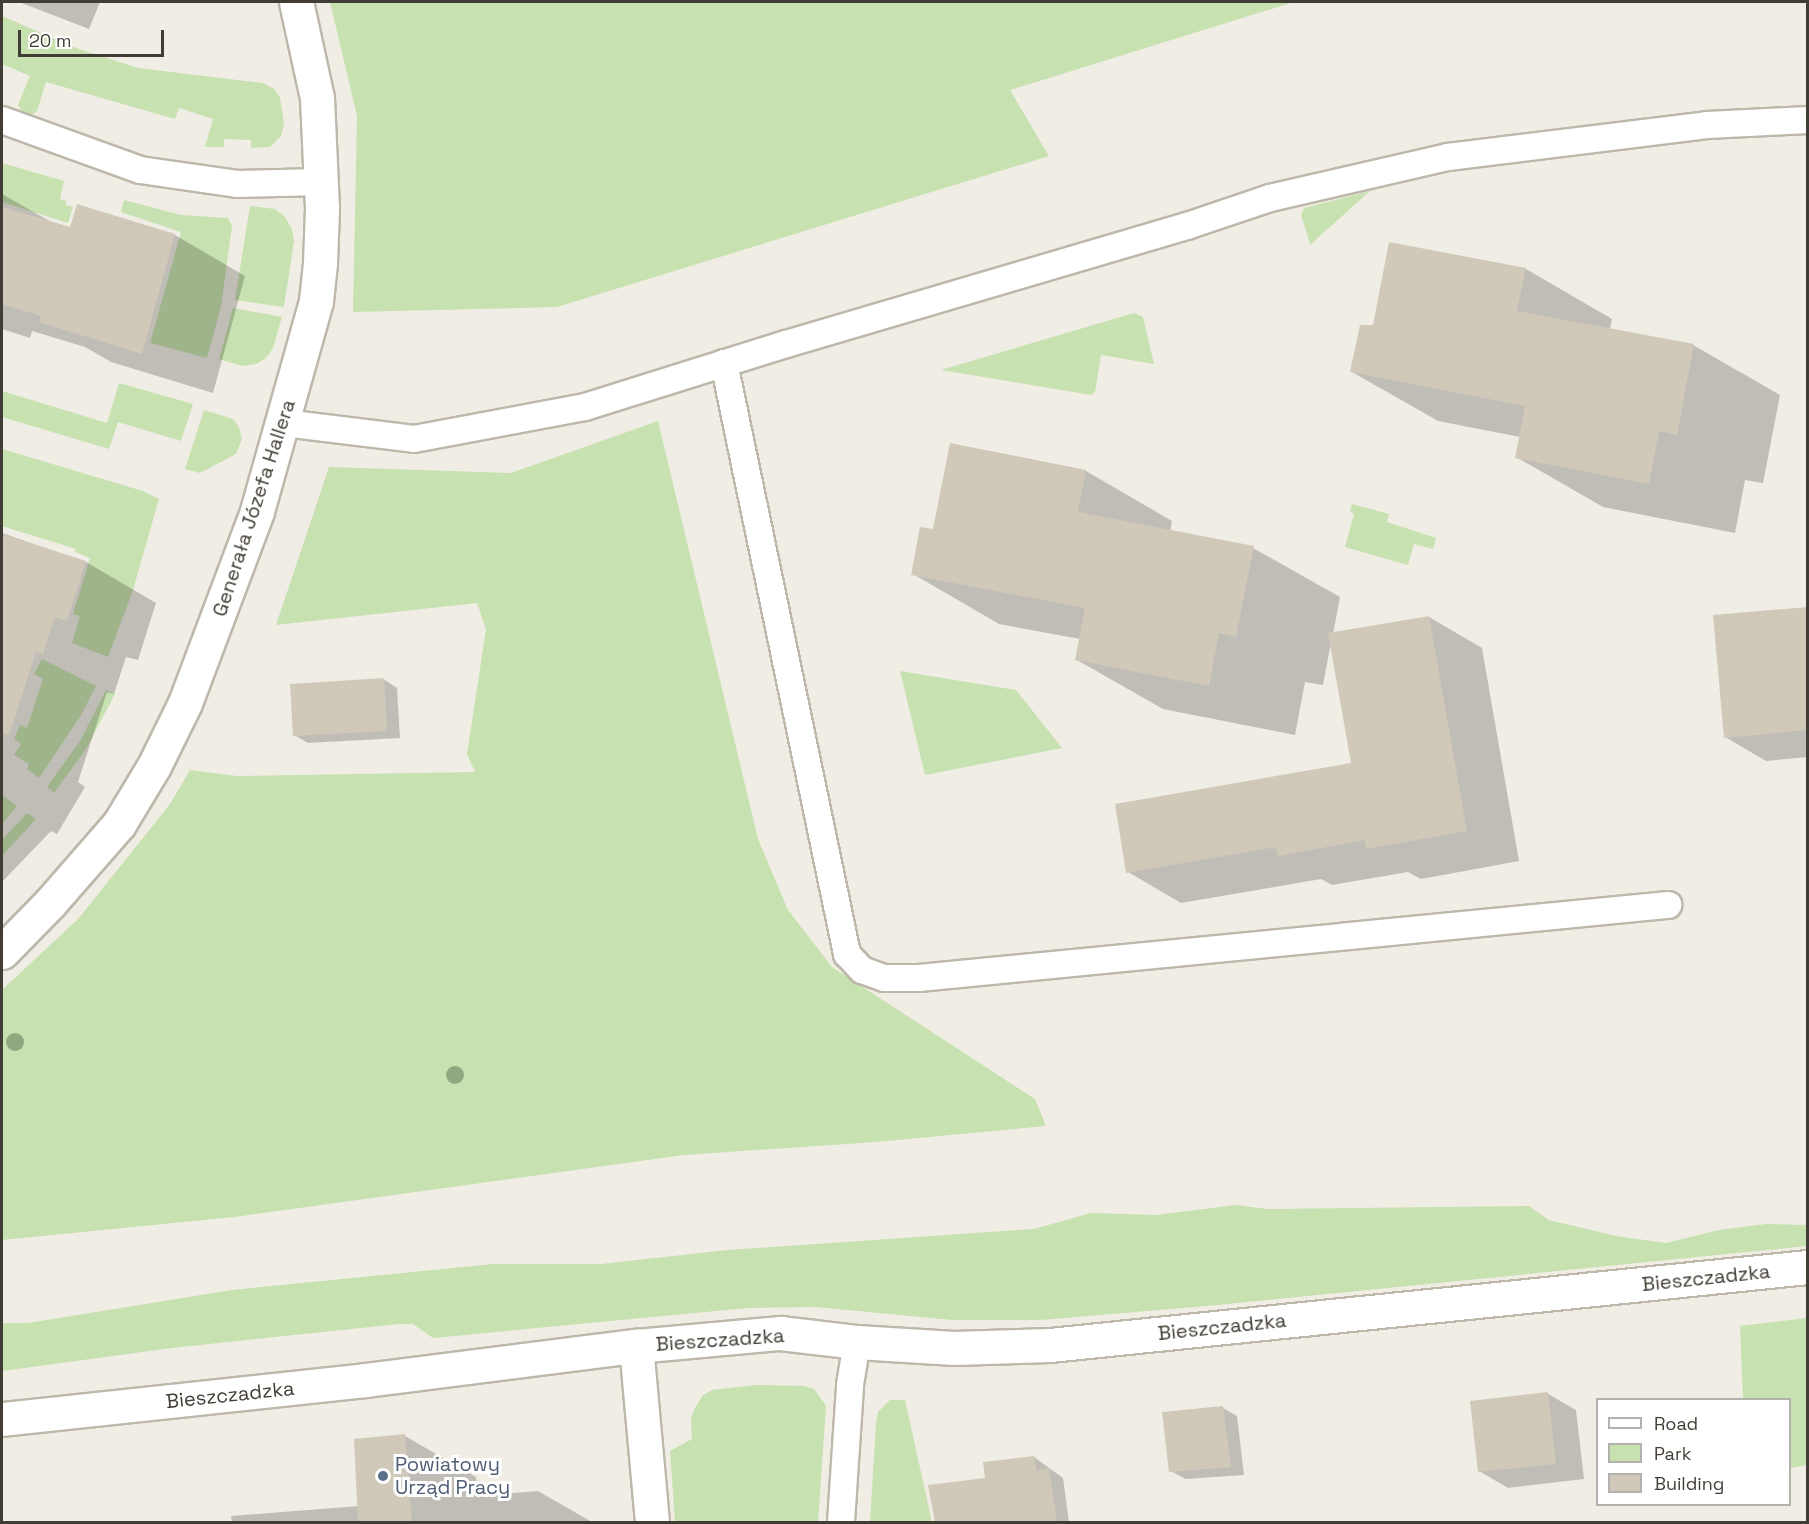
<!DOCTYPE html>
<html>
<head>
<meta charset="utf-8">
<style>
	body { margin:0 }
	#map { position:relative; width:1809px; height:1524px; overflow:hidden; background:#f0ede4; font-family:"Space Grotesk",sans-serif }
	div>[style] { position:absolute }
	.green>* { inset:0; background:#c8e1b0 }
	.shadow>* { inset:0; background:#0003 }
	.building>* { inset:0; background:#d0c9ba }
	.roads { filter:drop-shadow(2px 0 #bdb8aa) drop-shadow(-2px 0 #bdb8aa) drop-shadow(0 2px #bdb8aa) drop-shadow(0 -2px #bdb8aa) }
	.lane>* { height:26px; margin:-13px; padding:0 13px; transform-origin:13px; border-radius:13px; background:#fff }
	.street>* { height:33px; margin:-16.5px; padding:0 16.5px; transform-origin:16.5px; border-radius:16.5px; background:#fff }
	.trees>* { width:18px; height:18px; margin:-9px; border-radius:50%; background:#90a780 }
	.dots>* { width:16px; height:16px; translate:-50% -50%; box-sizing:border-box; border:3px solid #fff; border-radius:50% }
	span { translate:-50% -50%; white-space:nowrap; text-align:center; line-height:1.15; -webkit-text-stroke:6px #fff; paint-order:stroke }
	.street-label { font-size:20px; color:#413d34 }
	.service-label { font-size:20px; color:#4e5e75 }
	.left { translate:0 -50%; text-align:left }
	.frame { position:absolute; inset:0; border:3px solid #413d34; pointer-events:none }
	.legend { position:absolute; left:1596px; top:1398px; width:195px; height:108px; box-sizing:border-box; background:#fff; border:2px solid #b3b1ae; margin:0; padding:8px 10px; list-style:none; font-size:18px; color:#413d34 }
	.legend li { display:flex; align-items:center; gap:12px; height:30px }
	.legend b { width:30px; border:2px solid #b3b1ae }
	.scale { position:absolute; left:18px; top:30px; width:146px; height:27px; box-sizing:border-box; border:3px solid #413d34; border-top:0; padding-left:8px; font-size:18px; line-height:21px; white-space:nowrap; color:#413d34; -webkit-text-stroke:4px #fff; paint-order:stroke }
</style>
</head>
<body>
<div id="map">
	<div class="green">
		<div style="clip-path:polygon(330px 2px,1294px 2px,1010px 90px,1049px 156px,557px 307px,353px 312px,357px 116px)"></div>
		<div style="clip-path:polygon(2px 16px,76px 48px,138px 68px,263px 83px,274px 89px,280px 97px,284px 124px,281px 136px,270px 147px,251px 148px,251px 140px,224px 139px,224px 147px,205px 147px,213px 119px,179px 108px,175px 119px,46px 82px,37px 111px,32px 115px,22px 112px,18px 105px,30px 76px,2px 64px)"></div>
		<div style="clip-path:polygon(2px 163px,64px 181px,60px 199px,66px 201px,66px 205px,73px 207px,68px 223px,2px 202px)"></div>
		<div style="clip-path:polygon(1370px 191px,1311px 244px,1310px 244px,1301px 215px,1304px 208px)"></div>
		<div style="clip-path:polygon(124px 200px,181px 215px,228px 218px,232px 226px,221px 307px,207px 358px,150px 343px,181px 232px,121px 212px)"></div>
		<div style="clip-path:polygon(250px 206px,275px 209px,285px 217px,292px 229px,294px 241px,284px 307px,235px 300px)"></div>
		<div style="clip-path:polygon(233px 308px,282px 317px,273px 348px,266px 358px,256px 364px,242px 366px,219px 359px)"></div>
		<div style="clip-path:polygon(1134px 313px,1143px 317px,1154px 364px,1101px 355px,1095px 392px,1091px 395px,941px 370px)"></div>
		<div style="clip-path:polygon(119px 383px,193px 404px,181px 441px,118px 422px,109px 449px,2px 417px,2px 391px,107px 423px)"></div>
		<div style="clip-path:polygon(204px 410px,233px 419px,239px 427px,242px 439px,236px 454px,200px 473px,185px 469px)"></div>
		<div style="clip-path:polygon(658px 421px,758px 839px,788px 910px,832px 967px,1035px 1099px,1046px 1126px,876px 1142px,684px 1155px,234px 1217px,2px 1240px,2px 990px,79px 918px,170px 804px,190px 770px,237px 776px,475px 772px,467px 754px,486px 629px,477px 603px,276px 625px,329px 467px,511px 473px)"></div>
		<div style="clip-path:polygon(2px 449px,143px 491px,159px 499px,133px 590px,108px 657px,72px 643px,80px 616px,73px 614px,90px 558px,75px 552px,76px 549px,2px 526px)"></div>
		<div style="clip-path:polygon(1352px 504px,1389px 514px,1387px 522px,1436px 538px,1433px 549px,1414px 544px,1408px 565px,1345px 547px,1354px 514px,1350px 512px)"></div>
		<div style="clip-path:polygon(42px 659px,96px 686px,81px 715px,39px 778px,27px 769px,29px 764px,14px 755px,21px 744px,14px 739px,20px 725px,27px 728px,43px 679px,34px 674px)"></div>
		<div style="clip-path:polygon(900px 671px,1016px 690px,1062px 748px,925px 775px)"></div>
		<div style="clip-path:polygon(106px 690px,115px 694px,86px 749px,54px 793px,47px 787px,80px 741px)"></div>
		<div style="clip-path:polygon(2px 795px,17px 806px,2px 824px)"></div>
		<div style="clip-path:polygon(27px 813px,36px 819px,2px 856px,2px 840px)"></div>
		<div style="clip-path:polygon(1236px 1205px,1267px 1209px,1529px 1206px,1549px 1220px,1616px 1236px,1666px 1243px,1719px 1230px,1766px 1224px,1807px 1225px,1807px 1246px,1218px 1305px,1041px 1320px,952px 1320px,816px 1307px,748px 1308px,433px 1338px,413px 1324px,399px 1324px,172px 1348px,2px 1371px,2px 1323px,28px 1323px,232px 1290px,493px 1264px,601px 1264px,728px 1250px,1034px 1229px,1091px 1213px,1156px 1215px)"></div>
		<div style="clip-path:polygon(1807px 1318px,1807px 1465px,1790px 1468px,1790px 1400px,1743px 1399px,1740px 1326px)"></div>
		<div style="clip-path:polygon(757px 1385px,804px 1386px,814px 1389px,826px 1406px,818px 1522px,675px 1522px,670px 1451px,692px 1439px,691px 1418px,695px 1408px,703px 1395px,712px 1390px)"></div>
		<div style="clip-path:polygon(890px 1400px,905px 1400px,932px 1522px,870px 1522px,876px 1423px,878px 1412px)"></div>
	</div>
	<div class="shadow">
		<div style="clip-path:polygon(19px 2px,100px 2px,89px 29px)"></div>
		<div style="clip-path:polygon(2px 194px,53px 223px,71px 229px,175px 235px,245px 276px,213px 393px,111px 362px,85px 347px,32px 331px,30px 338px,2px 329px)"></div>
		<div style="clip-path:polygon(1391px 243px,1526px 269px,1612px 319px,1610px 330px,1693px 345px,1780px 395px,1763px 483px,1745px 480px,1735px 533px,1603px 507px,1516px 457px,1520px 437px,1438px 421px,1352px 372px,1374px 326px)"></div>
		<div style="clip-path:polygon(951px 445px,1086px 471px,1172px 521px,1170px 532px,1253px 548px,1340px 597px,1333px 634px,1429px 617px,1482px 648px,1519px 861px,1421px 879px,1408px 872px,1332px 885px,1321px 879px,1181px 903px,1128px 872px,1353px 764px,1331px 642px,1323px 685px,1305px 682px,1295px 735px,1163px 709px,1077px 660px,1080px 639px,999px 624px,913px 574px,934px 531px)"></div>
		<div style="clip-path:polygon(2px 533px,86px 562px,156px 603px,138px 660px,126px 657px,114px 694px,107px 692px,78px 782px,85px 787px,57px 834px,51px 831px,2px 882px)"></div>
		<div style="clip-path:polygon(1808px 608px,1808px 757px,1766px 761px,1725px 737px)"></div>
		<div style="clip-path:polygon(383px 679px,397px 688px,400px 738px,308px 743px,294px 735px)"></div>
		<div style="clip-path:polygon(1548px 1394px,1576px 1410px,1584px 1479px,1508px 1488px,1479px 1471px)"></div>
		<div style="clip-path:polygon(1223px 1408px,1237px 1416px,1244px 1475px,1185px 1479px,1171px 1471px)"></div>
		<div style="clip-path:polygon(405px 1436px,476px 1477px,477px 1496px,538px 1491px,592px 1522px,232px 1522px,231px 1516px,359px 1506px)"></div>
		<div style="clip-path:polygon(1034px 1457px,1063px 1478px,1069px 1522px,937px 1522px,930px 1486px,987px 1479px)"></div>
	</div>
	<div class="building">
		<div style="clip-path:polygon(77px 204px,175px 234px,142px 354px,39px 322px,41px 316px,2px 304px,2px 207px,70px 227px)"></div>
		<div style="clip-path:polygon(1389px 242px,1526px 268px,1517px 311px,1694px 344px,1677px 435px,1659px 431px,1649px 484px,1515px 458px,1525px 406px,1350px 372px,1360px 325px,1373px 325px)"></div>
		<div style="clip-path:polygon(950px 443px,1086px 470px,1078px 512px,1254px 546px,1236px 637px,1219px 633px,1209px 686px,1075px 660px,1085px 608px,911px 575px,920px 527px,933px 529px)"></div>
		<div style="clip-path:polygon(2px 534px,86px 561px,67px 621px,55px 617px,43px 654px,36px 652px,9px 735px,2px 733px)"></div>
		<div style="clip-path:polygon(1808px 607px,1808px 730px,1724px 738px,1713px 615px)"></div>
		<div style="clip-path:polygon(1429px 616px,1467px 831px,1366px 849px,1365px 840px,1278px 856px,1276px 847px,1126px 873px,1115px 804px,1351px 763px,1328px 633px)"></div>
		<div style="clip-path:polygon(384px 678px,387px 731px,293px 736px,290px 684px)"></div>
		<div style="clip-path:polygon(1548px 1392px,1556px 1464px,1478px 1472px,1470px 1401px)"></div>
		<div style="clip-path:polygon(1223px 1406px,1231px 1467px,1169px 1472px,1162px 1412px)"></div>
		<div style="clip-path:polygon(405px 1434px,412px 1522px,358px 1522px,354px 1439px)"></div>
		<div style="clip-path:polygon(1034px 1456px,1037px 1471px,1049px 1468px,1057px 1522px,935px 1522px,928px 1485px,985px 1478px,983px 1462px)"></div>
	</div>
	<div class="roads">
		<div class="lane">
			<div style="left:2px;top:120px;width:147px;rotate:19.9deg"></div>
			<div style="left:140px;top:170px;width:98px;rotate:8.2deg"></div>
			<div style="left:237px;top:184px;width:84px;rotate:-1.4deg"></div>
			<div style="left:724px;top:363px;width:604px;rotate:78.24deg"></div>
			<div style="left:847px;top:954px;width:22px;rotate:47deg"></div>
			<div style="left:862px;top:970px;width:23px;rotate:20deg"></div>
			<div style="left:884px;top:978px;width:35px"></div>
			<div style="left:919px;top:978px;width:753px;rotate:-5.57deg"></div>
			<div style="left:284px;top:423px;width:131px;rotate:7deg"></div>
			<div style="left:414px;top:439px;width:174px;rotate:-10.6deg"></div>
			<div style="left:585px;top:407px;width:211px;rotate:-17.4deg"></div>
			<div style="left:786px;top:344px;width:418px;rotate:-16.4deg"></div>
			<div style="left:1187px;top:226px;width:88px;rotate:-18.6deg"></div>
			<div style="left:1270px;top:198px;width:183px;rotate:-13deg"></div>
			<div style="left:1448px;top:157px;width:261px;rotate:-7deg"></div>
			<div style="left:1707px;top:125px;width:101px;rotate:-2.8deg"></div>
			<div style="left:841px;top:1522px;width:137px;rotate:-86.2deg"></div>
			<div style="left:850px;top:1385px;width:44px;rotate:-80.8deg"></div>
		</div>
		<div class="street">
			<div style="left:2px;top:952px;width:69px;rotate:-45.6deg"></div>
			<div style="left:50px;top:903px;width:105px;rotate:-48.9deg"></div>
			<div style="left:119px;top:824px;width:68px;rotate:-58.9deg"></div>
			<div style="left:154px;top:766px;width:70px;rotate:-63.8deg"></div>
			<div style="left:185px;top:703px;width:205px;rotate:-69.4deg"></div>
			<div style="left:257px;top:511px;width:218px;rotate:-74.3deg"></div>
			<div style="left:316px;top:301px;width:38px;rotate:-84deg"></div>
			<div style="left:320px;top:263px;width:55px;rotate:-87.9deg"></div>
			<div style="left:322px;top:208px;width:110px;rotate:-92.6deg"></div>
			<div style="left:317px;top:98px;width:98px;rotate:-102.3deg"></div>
			<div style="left:636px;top:1346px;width:145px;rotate:-5.2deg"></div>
			<div style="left:780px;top:1333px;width:78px;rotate:6.7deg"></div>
			<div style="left:857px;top:1342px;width:97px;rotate:3.5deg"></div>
			<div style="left:954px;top:1348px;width:96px;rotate:-1.8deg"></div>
			<div style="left:1050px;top:1345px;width:762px;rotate:-5.88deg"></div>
			<div style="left:2px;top:1419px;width:365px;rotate:-6.1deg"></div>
			<div style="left:365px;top:1380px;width:273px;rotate:-7.2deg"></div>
			<div style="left:636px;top:1346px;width:177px;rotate:84.8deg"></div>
		</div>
	</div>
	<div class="trees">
		<div style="left:15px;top:1042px"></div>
		<div style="left:455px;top:1075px"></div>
	</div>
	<div class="dots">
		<div style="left:383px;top:1476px;background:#5c6f8a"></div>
	</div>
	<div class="street-label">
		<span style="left:254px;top:508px;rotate:-72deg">Generała Józefa Hallera</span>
		<span style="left:1706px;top:1278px;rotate:-6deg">Bieszczadzka</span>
		<span style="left:1222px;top:1327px;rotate:-6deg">Bieszczadzka</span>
		<span style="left:720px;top:1340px;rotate:-4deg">Bieszczadzka</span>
		<span style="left:230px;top:1395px;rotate:-6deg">Bieszczadzka</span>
	</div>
	<div class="service-label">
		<span class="left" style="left:395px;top:1476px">Powiatowy<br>Urząd Pracy</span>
	</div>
	<div class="frame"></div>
	<ul class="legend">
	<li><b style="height:8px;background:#fff"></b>Road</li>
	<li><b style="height:16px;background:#c8e1b0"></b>Park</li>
	<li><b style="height:16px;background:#d0c9ba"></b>Building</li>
	</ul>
	<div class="scale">20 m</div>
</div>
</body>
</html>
